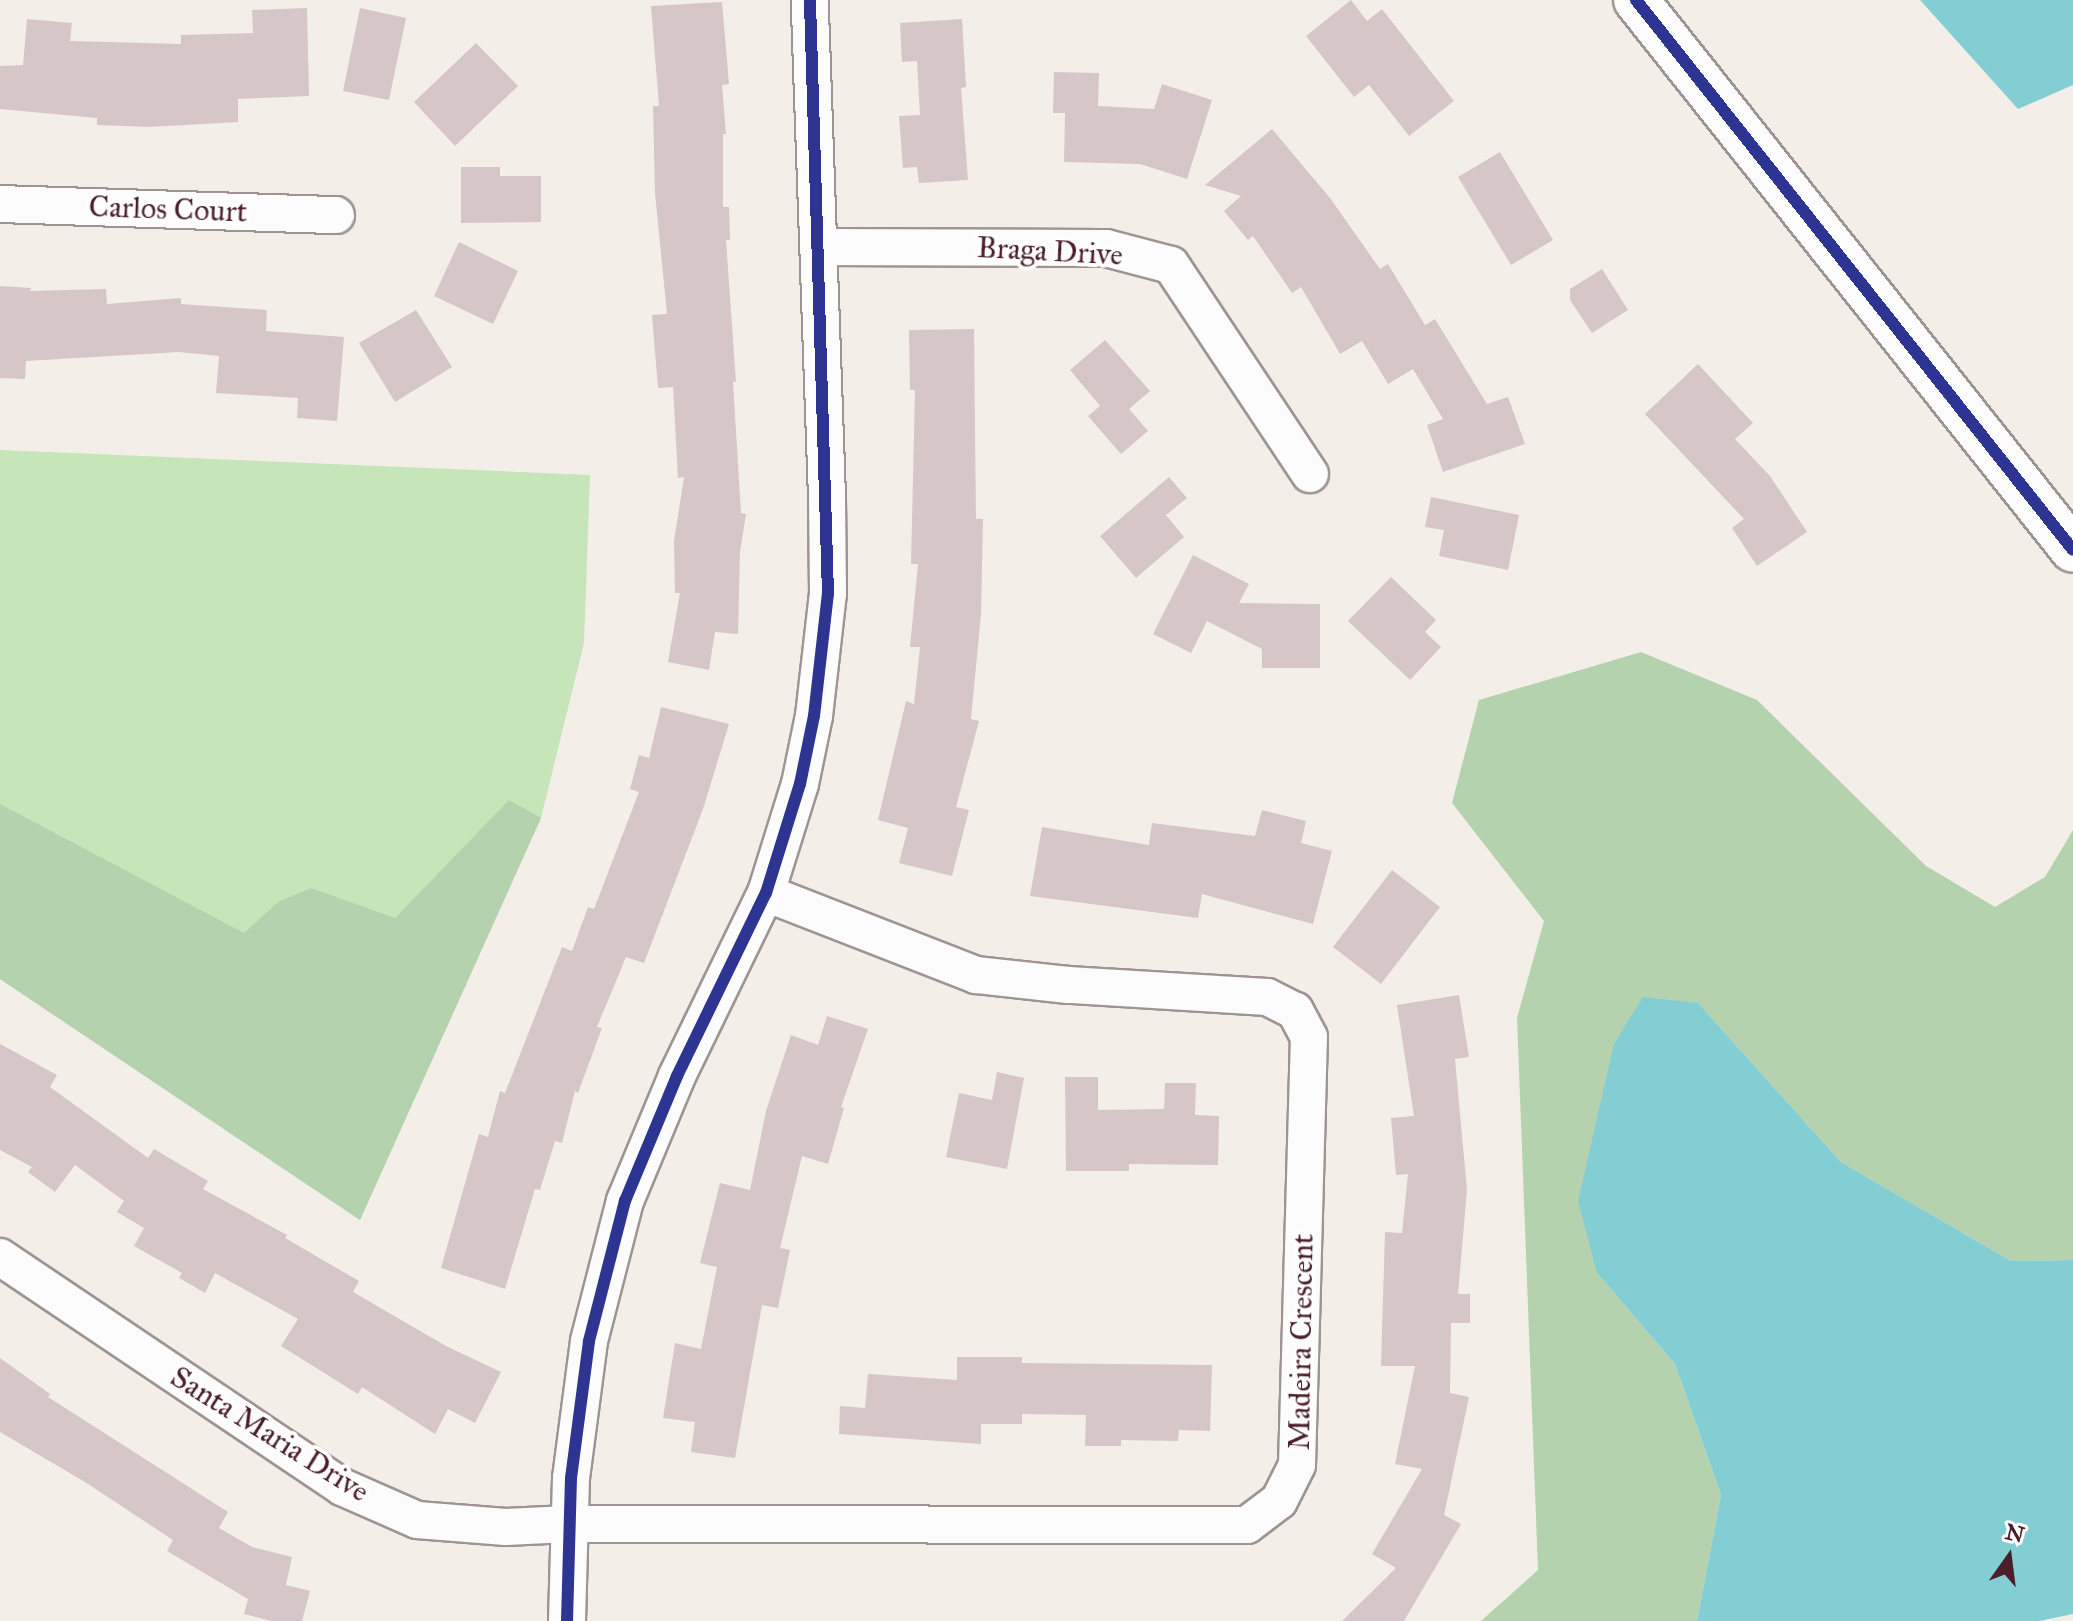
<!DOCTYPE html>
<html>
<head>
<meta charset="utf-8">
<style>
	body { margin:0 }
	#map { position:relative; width:2073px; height:1621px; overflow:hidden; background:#f4eee8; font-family:"IM FELL Great Primer",serif }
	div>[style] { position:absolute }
	.green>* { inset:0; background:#c6e5b9 }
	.forest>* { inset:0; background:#b4d2ad }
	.water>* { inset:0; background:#83ced3 }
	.building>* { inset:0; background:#d6c6c8 }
	.roads { filter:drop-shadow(2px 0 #9e9493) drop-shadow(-2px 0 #9e9493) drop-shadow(0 2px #9e9493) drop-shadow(0 -2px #9e9493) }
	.street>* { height:36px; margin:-18px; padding:0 18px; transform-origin:18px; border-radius:18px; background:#fdfcfc }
	.primary>* { height:44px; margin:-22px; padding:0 22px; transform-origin:22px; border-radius:22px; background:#fdfcfc }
	.bus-1>* { height:12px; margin:-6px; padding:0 6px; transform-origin:6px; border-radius:6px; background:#2e3491 }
	span { translate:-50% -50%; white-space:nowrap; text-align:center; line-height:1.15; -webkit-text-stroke:8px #fff; paint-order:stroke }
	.street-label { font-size:30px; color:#4a1f2b }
	.north { position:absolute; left:1969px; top:1517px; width:80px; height:80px; -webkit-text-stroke:6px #fff; paint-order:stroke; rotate:14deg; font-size:22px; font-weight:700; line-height:32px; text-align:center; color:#4a1f2b }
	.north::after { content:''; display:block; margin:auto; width:28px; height:36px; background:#4a1f2b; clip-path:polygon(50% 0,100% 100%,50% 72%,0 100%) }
</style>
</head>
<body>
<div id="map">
	<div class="green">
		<div style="clip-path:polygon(0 450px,590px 475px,584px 643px,541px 818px,360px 1220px,0 979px)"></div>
	</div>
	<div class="forest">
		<div style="clip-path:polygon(1641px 652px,1757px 700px,1926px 866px,1995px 907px,2045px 877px,2073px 830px,2073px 1260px,2011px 1261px,1841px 1162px,1698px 1003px,1597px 1273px,1675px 1364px,1721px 1495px,1697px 1621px,1481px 1621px,1538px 1570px,1517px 1018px,1544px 921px,1452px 803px,1479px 700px)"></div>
		<div style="clip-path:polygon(509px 800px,541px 818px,360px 1220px,0 979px,0 804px,244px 933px,278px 902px,311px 888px,395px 918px)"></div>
	</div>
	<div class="water">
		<div style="clip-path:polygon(1920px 0,2073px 0,2073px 85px,2018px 109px)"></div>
		<div style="clip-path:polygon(1643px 997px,1698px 1003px,1841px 1162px,2011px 1261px,2073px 1260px,2073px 1614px,2039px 1621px,1697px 1621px,1721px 1495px,1675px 1364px,1597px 1273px,1578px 1201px,1614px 1044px)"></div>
	</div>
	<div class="building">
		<div style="clip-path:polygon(1351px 0,1367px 21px,1382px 9px,1454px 101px,1409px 136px,1369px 85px,1354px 97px,1306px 36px)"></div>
		<div style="clip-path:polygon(722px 2px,729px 84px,722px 85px,726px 134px,723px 134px,723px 207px,729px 207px,730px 240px,726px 240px,736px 382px,733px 382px,741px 513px,746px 514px,740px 552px,738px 634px,715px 632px,709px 670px,668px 662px,680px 593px,675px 593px,674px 541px,684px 477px,678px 478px,673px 387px,658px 388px,652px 315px,667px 314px,655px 193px,653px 106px,659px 106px,651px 6px)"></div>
		<div style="clip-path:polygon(307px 8px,309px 96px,238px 99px,238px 122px,149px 127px,97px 125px,97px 118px,0 109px,0 66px,23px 65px,27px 19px,72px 23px,70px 41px,181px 44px,181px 35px,253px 33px,252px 10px)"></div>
		<div style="clip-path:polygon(360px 8px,406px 18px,389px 100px,343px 91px)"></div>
		<div style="clip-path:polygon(962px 19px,966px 87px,961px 88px,968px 180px,919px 183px,917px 167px,903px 168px,899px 116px,920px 115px,917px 61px,902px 62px,900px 23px)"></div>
		<div style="clip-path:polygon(476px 43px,518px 86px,455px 146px,414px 102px)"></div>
		<div style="clip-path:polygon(1054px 72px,1099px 73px,1098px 106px,1154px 109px,1162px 84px,1212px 100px,1187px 179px,1140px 164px,1064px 162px,1065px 113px,1053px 113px)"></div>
		<div style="clip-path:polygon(1272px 129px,1330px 198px,1380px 269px,1388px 264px,1425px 325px,1435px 319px,1487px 404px,1508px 397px,1525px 444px,1443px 472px,1427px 425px,1443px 419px,1413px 369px,1388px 384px,1362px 341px,1340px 354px,1301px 287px,1292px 293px,1253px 236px,1248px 240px,1224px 211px,1241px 196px,1205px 185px)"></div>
		<div style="clip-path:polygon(1500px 152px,1553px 240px,1511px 265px,1458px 177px)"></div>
		<div style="clip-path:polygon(461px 167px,500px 167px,500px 176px,541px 176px,541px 222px,461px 223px)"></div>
		<div style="clip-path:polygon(459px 242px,518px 271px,493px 324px,434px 296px)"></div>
		<div style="clip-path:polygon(1602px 269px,1628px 310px,1592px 333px,1570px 300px,1570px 289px)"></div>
		<div style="clip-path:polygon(0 286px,31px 288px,30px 291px,106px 289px,107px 304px,181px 298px,181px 304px,267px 310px,266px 331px,344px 337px,337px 421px,297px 418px,298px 398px,216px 393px,219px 356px,179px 352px,26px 361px,25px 379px,0 378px)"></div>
		<div style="clip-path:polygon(416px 310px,452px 367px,395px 402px,359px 343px)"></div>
		<div style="clip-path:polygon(974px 329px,976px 519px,983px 519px,981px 614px,971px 719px,979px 721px,956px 807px,969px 810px,952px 876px,899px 863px,908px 828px,878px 820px,906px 701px,914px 704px,920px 647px,910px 647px,918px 564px,911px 564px,915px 390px,910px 390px,909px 330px)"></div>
		<div style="clip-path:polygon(1105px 340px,1150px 391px,1129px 409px,1148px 431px,1121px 454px,1088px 416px,1100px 406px,1070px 370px)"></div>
		<div style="clip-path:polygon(1698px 364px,1753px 423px,1735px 439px,1770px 476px,1807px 532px,1757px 566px,1732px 528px,1744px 519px,1645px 414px)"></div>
		<div style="clip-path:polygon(1169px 477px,1187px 498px,1166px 515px,1184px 537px,1136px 578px,1100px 536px)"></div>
		<div style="clip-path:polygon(1431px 497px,1519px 515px,1508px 570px,1439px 556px,1444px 530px,1425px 527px)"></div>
		<div style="clip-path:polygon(1193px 555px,1249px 584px,1239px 603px,1320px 604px,1320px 668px,1262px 668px,1262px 649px,1207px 621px,1191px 653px,1153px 634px)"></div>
		<div style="clip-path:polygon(1391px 577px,1436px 620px,1425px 632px,1441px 647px,1410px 680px,1348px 621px)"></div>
		<div style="clip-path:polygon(661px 707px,729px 724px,703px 809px,644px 963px,626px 957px,597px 1027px,602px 1028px,578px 1093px,575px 1091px,562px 1143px,555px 1141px,540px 1190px,535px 1189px,505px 1289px,441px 1268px,479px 1134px,488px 1137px,500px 1091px,505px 1093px,562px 947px,572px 951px,588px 907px,594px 909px,639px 792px,630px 789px,639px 755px,649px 758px)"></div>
		<div style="clip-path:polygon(1262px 810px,1306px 821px,1301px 843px,1332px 851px,1313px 924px,1202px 894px,1198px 918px,1030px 896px,1042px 827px,1149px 845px,1152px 823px,1255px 836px)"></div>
		<div style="clip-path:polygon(1392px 870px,1440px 907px,1381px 984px,1333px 947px)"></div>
		<div style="clip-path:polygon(1459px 995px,1469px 1057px,1455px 1059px,1467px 1190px,1458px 1294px,1470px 1294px,1470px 1323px,1451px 1323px,1450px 1393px,1469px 1397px,1444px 1515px,1461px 1524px,1404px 1621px,1342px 1621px,1396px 1568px,1372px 1554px,1422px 1469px,1395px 1464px,1415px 1366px,1381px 1366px,1385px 1232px,1402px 1233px,1408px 1174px,1396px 1175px,1391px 1118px,1414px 1116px,1397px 1005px)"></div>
		<div style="clip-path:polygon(827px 1016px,868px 1029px,841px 1107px,844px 1108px,828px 1164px,802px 1156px,780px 1248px,790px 1250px,778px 1308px,762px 1305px,735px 1458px,691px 1452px,695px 1422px,663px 1418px,675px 1343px,701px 1349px,717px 1267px,700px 1263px,720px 1183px,750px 1190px,766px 1111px,791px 1035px,818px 1045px)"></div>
		<div style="clip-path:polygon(0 1044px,57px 1075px,50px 1087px,148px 1158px,154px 1149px,208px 1181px,203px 1189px,287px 1235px,285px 1238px,359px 1281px,353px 1292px,446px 1346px,501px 1372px,475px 1423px,448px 1409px,435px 1434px,362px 1387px,358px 1394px,281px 1346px,298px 1319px,215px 1273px,205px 1293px,179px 1278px,182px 1273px,134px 1246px,144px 1228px,117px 1212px,124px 1201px,75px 1165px,55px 1192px,28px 1172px,32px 1167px,0 1150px)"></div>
		<div style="clip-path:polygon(997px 1072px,1024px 1078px,1007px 1169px,946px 1157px,959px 1093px,992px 1100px)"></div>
		<div style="clip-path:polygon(1065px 1077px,1098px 1077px,1098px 1110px,1164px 1109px,1165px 1083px,1196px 1083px,1195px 1115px,1219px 1116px,1218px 1165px,1129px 1164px,1129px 1171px,1066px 1171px)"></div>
		<div style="clip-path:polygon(957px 1357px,1022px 1357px,1022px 1363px,1212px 1365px,1210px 1431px,1179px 1430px,1178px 1441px,1121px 1440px,1121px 1446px,1085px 1446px,1086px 1415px,1022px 1414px,1022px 1424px,981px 1424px,981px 1444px,839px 1434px,840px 1406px,865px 1408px,868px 1374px,957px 1380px)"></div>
		<div style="clip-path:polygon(0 1358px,50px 1394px,48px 1397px,228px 1512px,219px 1528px,252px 1547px,292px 1557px,286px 1585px,310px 1591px,302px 1621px,271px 1621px,244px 1614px,248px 1599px,167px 1551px,173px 1540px,85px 1482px,0 1432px)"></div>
	</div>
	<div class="roads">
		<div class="street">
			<div style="left:0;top:204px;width:336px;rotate:1.9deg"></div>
			<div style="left:820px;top:247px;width:286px;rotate:0.2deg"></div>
			<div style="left:1106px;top:248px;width:67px;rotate:14.7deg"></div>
			<div style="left:1171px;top:265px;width:251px;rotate:56.4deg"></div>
			<div style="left:0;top:1257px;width:412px;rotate:33.9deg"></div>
			<div style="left:342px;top:1487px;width:82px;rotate:23.7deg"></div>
			<div style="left:417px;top:1520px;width:89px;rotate:4.5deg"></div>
			<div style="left:506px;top:1527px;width:62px;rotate:-2.8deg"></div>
			<div style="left:568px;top:1524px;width:679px;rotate:0.08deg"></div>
			<div style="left:1247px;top:1525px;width:40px;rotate:-37deg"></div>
			<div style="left:1279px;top:1501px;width:40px;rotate:-63.4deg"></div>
			<div style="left:1297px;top:1465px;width:428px;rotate:-88.4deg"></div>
			<div style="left:1309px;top:1037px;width:30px;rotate:-118deg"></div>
			<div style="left:1295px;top:1011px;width:31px;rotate:-153deg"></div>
			<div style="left:1267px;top:997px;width:199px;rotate:-176.5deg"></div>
			<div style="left:1068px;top:985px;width:93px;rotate:-173.8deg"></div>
			<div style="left:976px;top:975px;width:225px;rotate:-158.7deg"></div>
			<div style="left:567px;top:1621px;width:143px;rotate:-88.4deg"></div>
			<div style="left:571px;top:1478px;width:138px;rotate:-82.5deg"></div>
			<div style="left:589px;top:1341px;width:145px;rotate:-75.6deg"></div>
			<div style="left:625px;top:1201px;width:135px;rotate:-67.4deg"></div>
			<div style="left:677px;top:1076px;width:203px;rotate:-64.1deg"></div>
			<div style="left:766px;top:893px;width:114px;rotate:-72.7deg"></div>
			<div style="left:800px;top:784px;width:69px;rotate:-78.4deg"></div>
			<div style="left:814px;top:716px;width:123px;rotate:-83.5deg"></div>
			<div style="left:828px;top:594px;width:97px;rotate:-90.6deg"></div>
			<div style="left:827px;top:497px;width:497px;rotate:-92deg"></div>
		</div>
		<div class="primary">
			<div style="left:1636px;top:0;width:702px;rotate:51.53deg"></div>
		</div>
	</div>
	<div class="bus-1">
		<div style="left:1636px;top:0;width:702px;rotate:51.53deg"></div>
		<div style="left:567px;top:1621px;width:143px;rotate:-88.4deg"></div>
		<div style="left:571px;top:1478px;width:138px;rotate:-82.5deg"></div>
		<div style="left:589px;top:1341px;width:145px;rotate:-75.6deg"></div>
		<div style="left:625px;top:1201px;width:135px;rotate:-67.4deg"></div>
		<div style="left:677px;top:1076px;width:203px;rotate:-64.1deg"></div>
		<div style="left:766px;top:893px;width:114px;rotate:-72.7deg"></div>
		<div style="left:800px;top:784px;width:69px;rotate:-78.4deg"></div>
		<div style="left:814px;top:716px;width:123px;rotate:-83.5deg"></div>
		<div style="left:828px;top:594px;width:594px;rotate:-91.74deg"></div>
	</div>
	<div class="street-label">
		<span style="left:168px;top:209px;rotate:2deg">Carlos Court</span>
		<span style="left:1050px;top:251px;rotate:3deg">Braga Drive</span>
		<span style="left:1301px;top:1342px;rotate:-89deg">Madeira Crescent</span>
		<span style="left:270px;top:1434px;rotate:32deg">Santa Maria Drive</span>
	</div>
	<div class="north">N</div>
</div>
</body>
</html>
